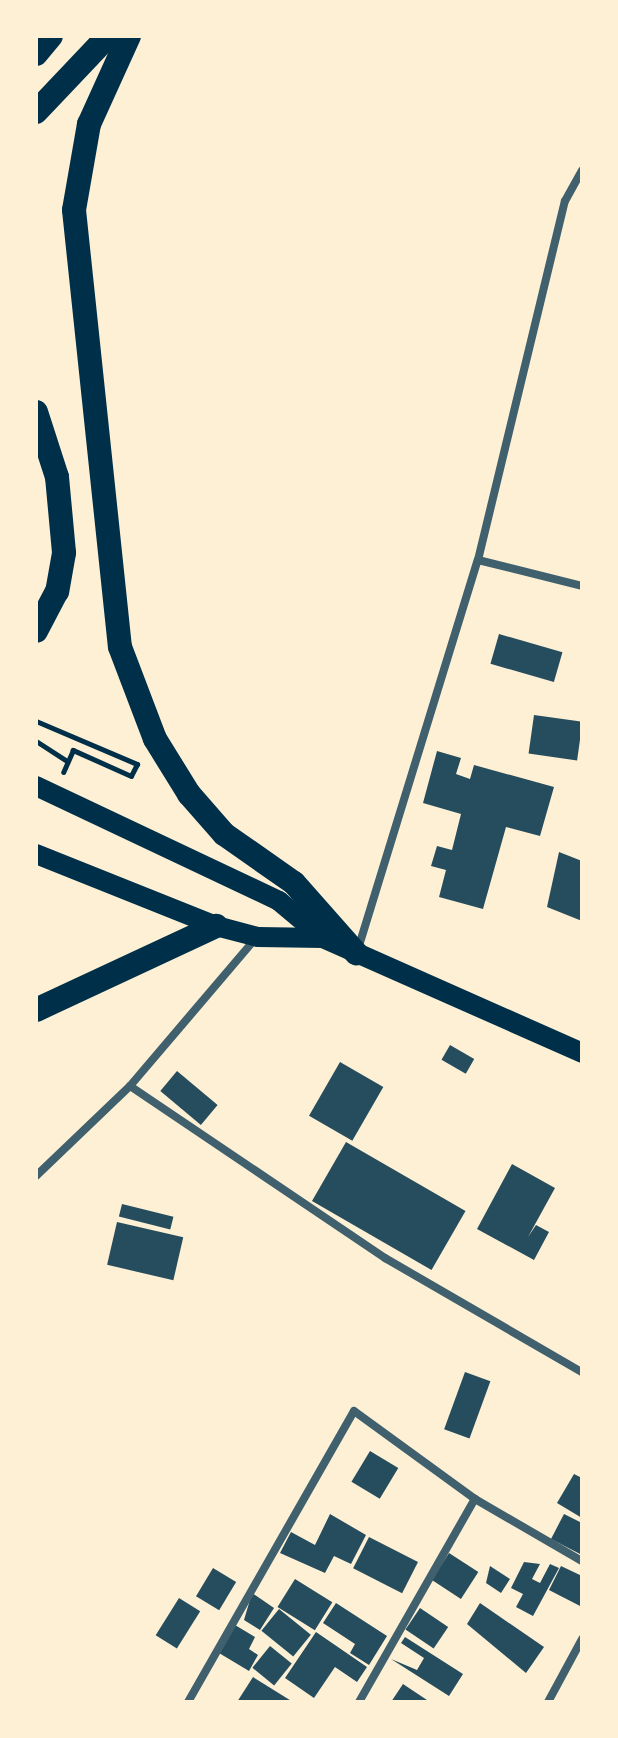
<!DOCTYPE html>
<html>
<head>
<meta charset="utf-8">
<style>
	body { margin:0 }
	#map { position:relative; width:618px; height:1738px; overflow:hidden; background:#fdf0d5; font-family:"Work Sans",sans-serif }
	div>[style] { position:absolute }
	.building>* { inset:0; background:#264d5e; transform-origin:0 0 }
	.path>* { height:5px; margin:-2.5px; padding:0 2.5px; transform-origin:2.5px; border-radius:2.5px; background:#003049 }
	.minor>* { height:8px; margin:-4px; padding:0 4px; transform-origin:4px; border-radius:4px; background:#3f606c }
	.primary>* { height:20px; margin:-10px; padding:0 10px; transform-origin:10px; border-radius:10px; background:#003049 }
	.motorway>* { height:24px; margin:-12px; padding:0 12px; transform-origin:12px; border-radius:12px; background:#003049 }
	span { translate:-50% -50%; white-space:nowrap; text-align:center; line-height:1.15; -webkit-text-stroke:6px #fdf0d5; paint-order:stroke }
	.frame { position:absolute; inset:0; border:38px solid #fdf0d5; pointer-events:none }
</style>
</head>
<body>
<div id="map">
	<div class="building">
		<div style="left:499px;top:634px;width:66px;height:31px;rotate:16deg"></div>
		<div style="left:534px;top:715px;width:49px;height:39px;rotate:8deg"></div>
		<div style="clip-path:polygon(437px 751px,461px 758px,456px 774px,470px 779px,474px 765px,554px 787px,540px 836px,506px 827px,483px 909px,439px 897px,446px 870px,431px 866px,437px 846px,452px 850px,461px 814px,423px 803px)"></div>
		<div style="clip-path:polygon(559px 852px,582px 861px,582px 921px,547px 907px)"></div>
		<div style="left:450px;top:1045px;width:28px;height:17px;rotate:30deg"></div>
		<div style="left:340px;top:1062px;width:50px;height:62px;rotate:30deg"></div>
		<div style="left:177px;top:1071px;width:53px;height:26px;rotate:40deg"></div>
		<div style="left:346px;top:1142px;width:138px;height:68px;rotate:30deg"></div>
		<div style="clip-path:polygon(512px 1164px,555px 1188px,528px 1237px,536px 1225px,549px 1232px,534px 1260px,477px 1229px)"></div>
		<div style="left:122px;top:1204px;width:53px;height:13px;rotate:14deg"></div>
		<div style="left:117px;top:1222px;width:68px;height:44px;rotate:13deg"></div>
		<div style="left:465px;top:1372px;width:27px;height:61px;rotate:20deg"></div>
		<div style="left:370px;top:1451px;width:33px;height:36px;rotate:31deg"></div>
		<div style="clip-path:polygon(574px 1474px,582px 1478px,582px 1518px,557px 1503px)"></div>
		<div style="clip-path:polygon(330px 1514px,366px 1535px,351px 1564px,334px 1556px,325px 1573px,280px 1553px,291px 1532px,315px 1545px)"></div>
		<div style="clip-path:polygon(564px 1514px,582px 1523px,582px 1555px,551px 1539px)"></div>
		<div style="left:369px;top:1537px;width:55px;height:35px;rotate:27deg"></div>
		<div style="left:449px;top:1553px;width:35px;height:32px;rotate:33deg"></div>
		<div style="clip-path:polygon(524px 1562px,540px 1564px,532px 1579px,540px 1583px,550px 1564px,559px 1568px,533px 1616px,516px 1607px,523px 1594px,511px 1588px)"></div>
		<div style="clip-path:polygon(490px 1566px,510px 1579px,501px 1593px,486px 1583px)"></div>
		<div style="clip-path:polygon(561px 1566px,582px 1576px,582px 1607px,549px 1590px)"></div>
		<div style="left:213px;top:1568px;width:27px;height:33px;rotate:31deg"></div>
		<div style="left:295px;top:1579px;width:44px;height:33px;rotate:32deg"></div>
		<div style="clip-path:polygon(252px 1593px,274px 1608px,260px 1630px,244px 1620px)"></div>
		<div style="left:179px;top:1598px;width:25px;height:44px;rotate:32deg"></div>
		<div style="clip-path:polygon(336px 1603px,387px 1636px,369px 1665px,350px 1653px,355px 1644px,323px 1623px)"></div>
		<div style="clip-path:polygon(480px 1603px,544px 1647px,526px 1673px,467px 1624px)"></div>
		<div style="left:420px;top:1608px;width:34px;height:26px;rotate:34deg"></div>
		<div style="left:279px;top:1609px;width:41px;height:28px;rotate:39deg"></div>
		<div style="clip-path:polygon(235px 1625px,255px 1637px,249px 1649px,258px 1655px,249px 1671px,219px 1653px)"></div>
		<div style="clip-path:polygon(316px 1632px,367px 1667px,357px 1682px,335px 1667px,314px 1698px,285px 1678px)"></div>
		<div style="clip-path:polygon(405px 1637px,463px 1674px,449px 1696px,391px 1659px,417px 1670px,424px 1658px,401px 1643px)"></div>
		<div style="left:270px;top:1646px;width:28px;height:28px;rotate:39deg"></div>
		<div style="clip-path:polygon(253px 1677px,293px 1702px,237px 1702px)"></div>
		<div style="clip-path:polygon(403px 1684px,430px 1702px,391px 1702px)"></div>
	</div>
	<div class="path">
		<div style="left:36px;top:721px;width:110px;rotate:23.1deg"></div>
		<div style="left:137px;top:764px;width:13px;rotate:117deg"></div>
		<div style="left:131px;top:776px;width:64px;rotate:-155.9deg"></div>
		<div style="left:73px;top:750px;width:24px;rotate:114deg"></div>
		<div style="left:36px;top:741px;width:37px;rotate:33deg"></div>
	</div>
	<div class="minor">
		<div style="left:478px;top:560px;width:107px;rotate:14deg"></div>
		<div style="left:358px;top:949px;width:407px;rotate:-72.9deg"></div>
		<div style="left:478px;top:560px;width:369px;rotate:-76.4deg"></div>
		<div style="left:565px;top:201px;width:35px;rotate:-61deg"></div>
		<div style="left:130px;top:1086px;width:308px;rotate:34deg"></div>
		<div style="left:385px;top:1258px;width:228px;rotate:30.1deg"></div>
		<div style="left:36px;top:1176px;width:130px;rotate:-43.8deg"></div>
		<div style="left:130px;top:1086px;width:196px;rotate:-49.6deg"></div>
		<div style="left:188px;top:1702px;width:335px;rotate:-60.3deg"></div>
		<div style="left:354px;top:1411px;width:150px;rotate:36deg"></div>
		<div style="left:475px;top:1499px;width:124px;rotate:30.1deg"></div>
		<div style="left:359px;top:1702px;width:234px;rotate:-60.3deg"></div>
		<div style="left:548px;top:1702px;width:72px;rotate:-61.6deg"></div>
	</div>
	<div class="primary">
		<div style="left:36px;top:786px;width:269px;rotate:25.3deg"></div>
		<div style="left:279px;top:901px;width:57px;rotate:40.1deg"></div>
		<div style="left:323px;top:938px;width:283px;rotate:23.9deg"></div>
		<div style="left:36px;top:854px;width:194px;rotate:21.8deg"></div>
		<div style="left:216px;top:926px;width:43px;rotate:14.7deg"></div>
		<div style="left:258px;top:937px;width:65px;rotate:0.9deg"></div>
	</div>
	<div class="motorway">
		<div style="left:129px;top:36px;width:97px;rotate:114.4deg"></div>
		<div style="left:89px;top:124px;width:87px;rotate:99.9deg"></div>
		<div style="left:74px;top:210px;width:439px;rotate:84deg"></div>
		<div style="left:120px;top:647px;width:98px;rotate:69.2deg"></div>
		<div style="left:155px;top:739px;width:65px;rotate:58.3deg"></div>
		<div style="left:189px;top:794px;width:53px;rotate:48.8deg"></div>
		<div style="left:224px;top:834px;width:85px;rotate:35deg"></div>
		<div style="left:294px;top:883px;width:94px;rotate:48.5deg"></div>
		<div style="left:36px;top:54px;width:23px;rotate:-50deg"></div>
		<div style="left:36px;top:112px;width:105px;rotate:-46.5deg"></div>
		<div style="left:36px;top:412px;width:68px;rotate:72.1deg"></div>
		<div style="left:57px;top:477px;width:76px;rotate:84.7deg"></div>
		<div style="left:64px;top:553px;width:39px;rotate:100deg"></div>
		<div style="left:57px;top:591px;width:45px;rotate:117.7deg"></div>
		<div style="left:36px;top:1010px;width:199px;rotate:-25deg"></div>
	</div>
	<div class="frame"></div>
</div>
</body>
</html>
